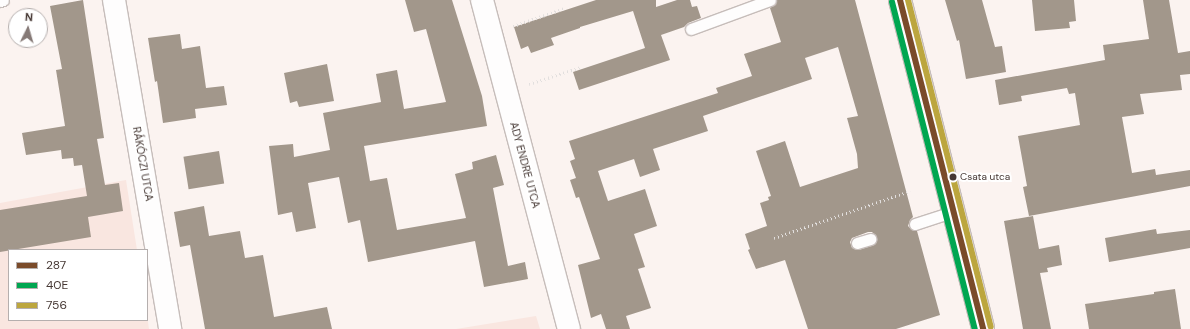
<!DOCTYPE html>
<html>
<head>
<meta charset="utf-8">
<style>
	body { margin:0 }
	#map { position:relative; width:1190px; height:329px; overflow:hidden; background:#fbf3f0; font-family:"DM Sans",sans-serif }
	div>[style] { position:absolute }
	.built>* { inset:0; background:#f9e6e0 }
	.building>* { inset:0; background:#a2978b; transform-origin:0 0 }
	.path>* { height:2.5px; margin-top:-1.25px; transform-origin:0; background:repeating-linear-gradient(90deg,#e2dfde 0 1px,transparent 0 4px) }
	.roads { filter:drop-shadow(1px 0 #c6bdba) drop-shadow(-1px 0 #c6bdba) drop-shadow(0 1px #c6bdba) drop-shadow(0 -1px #c6bdba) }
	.service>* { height:11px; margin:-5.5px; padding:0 5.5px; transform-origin:5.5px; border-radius:5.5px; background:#fefdfd }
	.minor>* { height:22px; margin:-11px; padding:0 11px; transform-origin:11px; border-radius:11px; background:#fefdfd }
	.tertiary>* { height:22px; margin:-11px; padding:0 11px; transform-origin:11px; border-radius:11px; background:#fefdfd }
	.bus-1>* { height:6px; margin:-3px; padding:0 3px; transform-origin:3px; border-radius:3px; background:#7a4b2a }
	.bus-2>* { height:6px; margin:-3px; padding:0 3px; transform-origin:3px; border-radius:3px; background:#00a651 }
	.bus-3>* { height:6px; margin:-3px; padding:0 3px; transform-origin:3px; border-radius:3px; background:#bca63e }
	.dots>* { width:11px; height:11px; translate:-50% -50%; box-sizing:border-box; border:2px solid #fff; border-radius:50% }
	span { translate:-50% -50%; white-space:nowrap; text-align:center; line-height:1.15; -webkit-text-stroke:4px #fff; paint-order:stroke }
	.bus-label { font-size:10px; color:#463834 }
	.left { translate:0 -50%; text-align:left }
	.street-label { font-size:11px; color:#463834 }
	.legend { position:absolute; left:8px; top:249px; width:140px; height:72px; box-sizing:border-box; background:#fff; border:1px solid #b5afae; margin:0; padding:5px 7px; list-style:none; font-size:12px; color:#463834 }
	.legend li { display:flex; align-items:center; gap:8px; height:20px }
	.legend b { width:20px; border:1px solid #b5afae }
	.north { position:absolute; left:8px; top:8px; width:40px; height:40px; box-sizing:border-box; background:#fff; border:1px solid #b5afae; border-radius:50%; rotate:5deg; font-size:11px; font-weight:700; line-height:16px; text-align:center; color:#463834 }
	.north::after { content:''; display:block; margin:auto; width:14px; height:18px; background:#857976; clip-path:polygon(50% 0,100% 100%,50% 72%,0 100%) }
</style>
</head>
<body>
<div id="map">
	<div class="built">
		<div style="clip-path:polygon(126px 180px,137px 250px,9px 250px,9px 320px,147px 320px,147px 315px,149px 329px,0 329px,0 203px)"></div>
		<div style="clip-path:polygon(536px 316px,540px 329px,456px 329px)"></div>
	</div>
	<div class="building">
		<div style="clip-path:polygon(83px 0,104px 138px,97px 139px,105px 185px,119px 183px,123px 211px,88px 217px,91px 237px,0 252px,0 210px,87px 196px,82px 165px,74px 166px,73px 158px,62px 159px,61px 150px,26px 155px,22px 133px,65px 126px,56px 70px,62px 69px,50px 6px)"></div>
		<div style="clip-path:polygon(405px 0,452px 0,482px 96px,487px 126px,364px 146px,370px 181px,387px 178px,397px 230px,466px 218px,455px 174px,473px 169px,472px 162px,496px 155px,504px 185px,493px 188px,508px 266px,525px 262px,528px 279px,484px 287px,475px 241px,368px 262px,360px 220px,348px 223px,339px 177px,308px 183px,316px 228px,296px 232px,292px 212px,278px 215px,269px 146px,293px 144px,294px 157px,330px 150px,323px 113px,381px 102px,376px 74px,397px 70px,404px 109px,446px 102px,426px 29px,414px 32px)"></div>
		<div style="clip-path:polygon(596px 0,656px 0,656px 7px,677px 0,690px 0,692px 7px,697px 6px,701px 18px,688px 23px,684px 27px,661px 35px,670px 60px,579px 90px,573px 72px,645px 48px,633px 11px,580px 27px,580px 28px,551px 38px,554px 45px,531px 53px,528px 46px,521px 49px,514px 27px)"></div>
		<div style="clip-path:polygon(evenodd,777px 0,855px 0,913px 217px,910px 220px,908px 226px,911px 229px,917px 231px,940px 315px,896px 329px,808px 329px,785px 260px,756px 269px,748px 250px,750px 249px,745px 234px,767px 226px,760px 203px,769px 200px,768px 197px,771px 196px,756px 151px,785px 141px,800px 187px,858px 168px,857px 154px,847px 118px,858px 116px,838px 47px,805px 58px,812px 79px,703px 116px,708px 131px,653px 149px,660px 170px,640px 177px,634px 159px,598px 171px,608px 201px,645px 189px,657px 226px,634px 234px,645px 267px,638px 269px,651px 308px,626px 316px,630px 329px,606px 329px,601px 314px,591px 318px,578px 265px,600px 259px,579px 197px,576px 198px,570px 180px,576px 178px,570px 161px,575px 159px,569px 141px,718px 93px,716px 88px,752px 76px,744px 54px,781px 42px,770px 8px,775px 5px,777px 0,868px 232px,872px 232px,877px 237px,875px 244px,859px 250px,852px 248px,850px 242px,852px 238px,868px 232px)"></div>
		<div style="clip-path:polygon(945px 0,982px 0,995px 47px,1002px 46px,1006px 72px,966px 79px,959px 40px,957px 41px)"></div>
		<div style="clip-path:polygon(1032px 0,1074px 0,1076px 21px,1069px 22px,1070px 28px,1035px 31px)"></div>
		<div style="clip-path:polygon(1143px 0,1169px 0,1178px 53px,1190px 51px,1190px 74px,1180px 75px,1182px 90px,1140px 94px,1144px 114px,1122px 117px,1132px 173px,1155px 169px,1156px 175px,1190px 170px,1190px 186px,1029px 216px,1023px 187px,1027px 186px,1018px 136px,1080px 125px,1075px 93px,1069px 94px,1067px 88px,1021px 96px,1022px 101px,999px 105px,995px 80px,1105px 60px,1103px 45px,1149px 39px)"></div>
		<div style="clip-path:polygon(180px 34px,182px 49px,200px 46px,206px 88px,224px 86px,227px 105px,195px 109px,196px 118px,163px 123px,157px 81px,155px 82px,148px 38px)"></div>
		<div style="clip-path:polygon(327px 64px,334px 101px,299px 107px,297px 101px,290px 103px,284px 73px)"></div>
		<div style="left:219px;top:151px;width:33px;height:36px;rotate:81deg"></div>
		<div style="clip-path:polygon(204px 206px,209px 236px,240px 231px,245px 258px,263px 255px,274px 317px,327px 307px,332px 329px,205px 329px,190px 245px,180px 247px,174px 212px)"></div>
		<div style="clip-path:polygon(1033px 216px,1039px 249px,1059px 245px,1062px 265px,1047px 268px,1048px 272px,1040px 273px,1051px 329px,1023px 329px,1004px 221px)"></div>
		<div style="clip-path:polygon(1156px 229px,1157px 234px,1190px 230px,1190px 248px,1109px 262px,1105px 238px)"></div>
		<div style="clip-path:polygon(1175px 289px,1181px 329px,1089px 329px,1085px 304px,1154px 294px,1154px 292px)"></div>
	</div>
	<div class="path">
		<div style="left:513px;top:26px;width:55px;rotate:-19.1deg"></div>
		<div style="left:529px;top:84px;width:55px;rotate:-18.1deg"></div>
		<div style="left:774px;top:238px;width:144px;rotate:-19.1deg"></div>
	</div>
	<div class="roads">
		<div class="service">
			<div style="left:0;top:1px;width:3px;rotate:-18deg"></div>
			<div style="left:691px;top:29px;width:84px;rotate:-20.2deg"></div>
			<div style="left:915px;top:224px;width:40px;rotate:-18deg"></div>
			<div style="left:857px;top:243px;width:14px;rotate:-17deg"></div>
		</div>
		<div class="minor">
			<div style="left:114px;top:0;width:334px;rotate:80.3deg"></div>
			<div style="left:482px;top:0;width:340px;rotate:75.2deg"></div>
		</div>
		<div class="tertiary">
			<div style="left:900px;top:0;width:339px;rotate:75.8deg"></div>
		</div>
	</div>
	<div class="bus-1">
		<div style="left:900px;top:0;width:339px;rotate:75.8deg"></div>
	</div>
	<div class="bus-2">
		<div style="left:892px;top:2px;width:337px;rotate:75.8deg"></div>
	</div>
	<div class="bus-3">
		<div style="left:908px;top:0;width:337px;rotate:75.8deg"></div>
	</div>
	<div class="dots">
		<div style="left:953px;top:177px;background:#463834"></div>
	</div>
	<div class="bus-label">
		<span class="left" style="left:960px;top:177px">Csata utca</span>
	</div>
	<div class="street-label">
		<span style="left:143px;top:164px;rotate:80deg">RÁKÓCZI UTCA</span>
		<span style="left:525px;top:165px;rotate:75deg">ADY ENDRE UTCA</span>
	</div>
	<ul class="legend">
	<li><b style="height:5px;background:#7a4b2a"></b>287</li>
	<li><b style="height:5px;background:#00a651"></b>40E</li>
	<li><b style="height:5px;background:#bca63e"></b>756</li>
	</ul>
	<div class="north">N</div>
</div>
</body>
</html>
